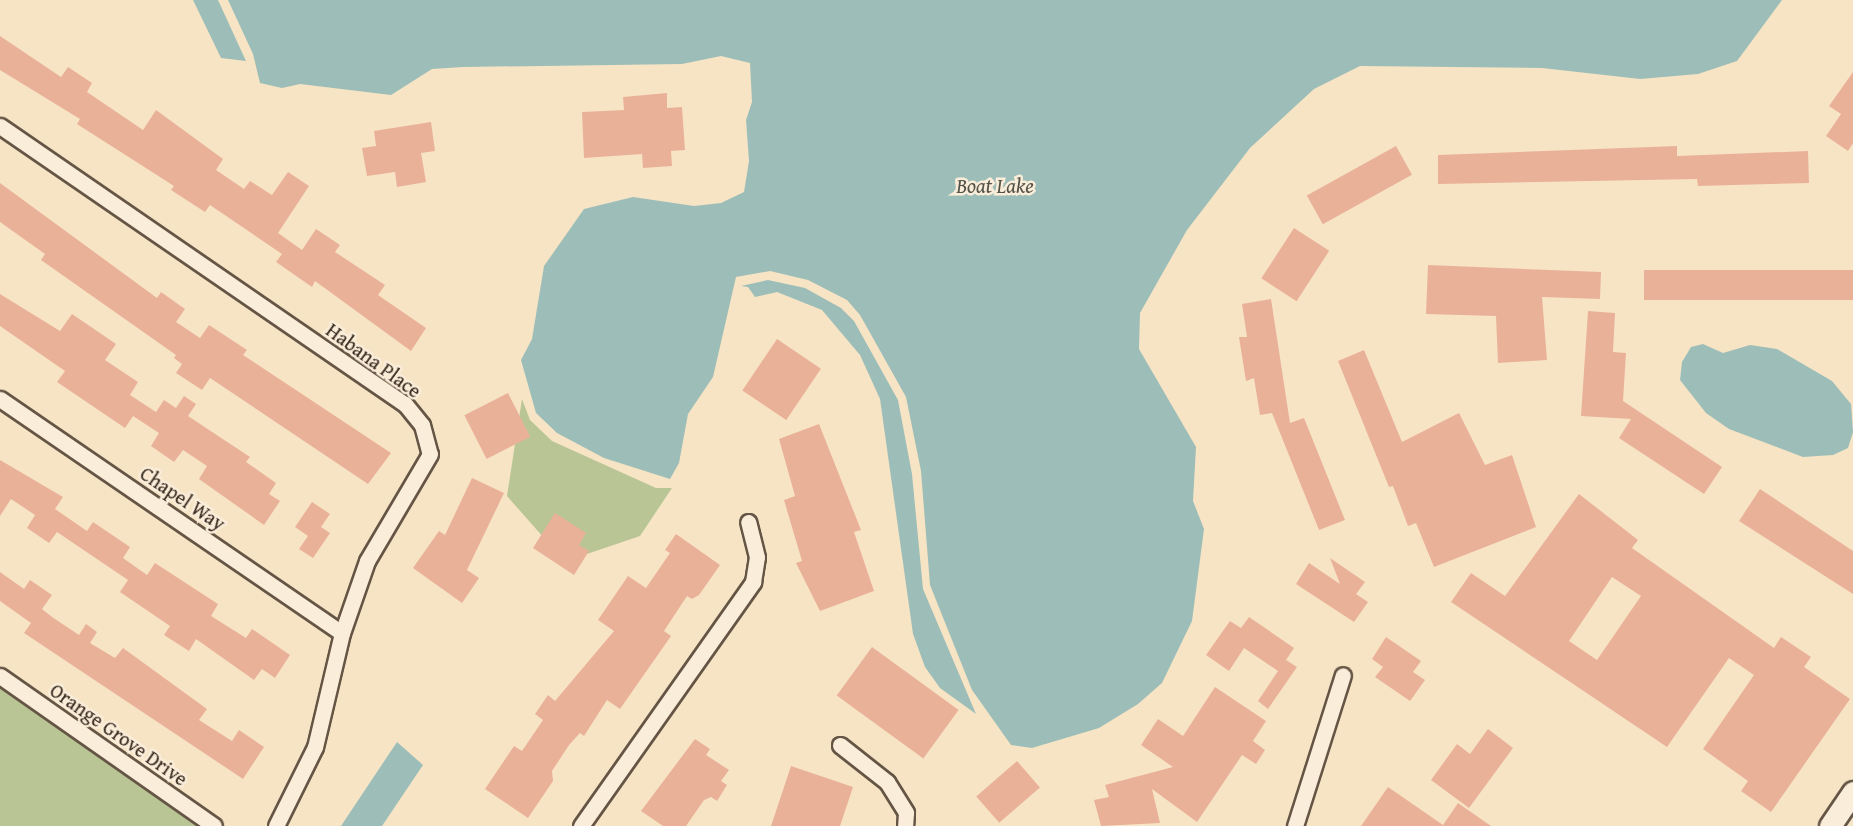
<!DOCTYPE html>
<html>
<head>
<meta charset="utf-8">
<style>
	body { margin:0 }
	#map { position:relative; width:1853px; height:826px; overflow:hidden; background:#f7e4c5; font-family:"Gentium Book Plus",serif }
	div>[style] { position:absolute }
	.green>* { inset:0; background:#bac596 }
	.water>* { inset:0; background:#9dbeb8 }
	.building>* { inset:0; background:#eab199; transform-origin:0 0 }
	.roads { filter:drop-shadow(2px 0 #655545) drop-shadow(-2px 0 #655545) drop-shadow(0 2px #655545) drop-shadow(0 -2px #655545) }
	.minor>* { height:15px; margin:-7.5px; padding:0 7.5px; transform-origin:7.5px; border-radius:7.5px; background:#faedd9 }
	.secondary>* { height:21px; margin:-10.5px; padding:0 10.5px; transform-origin:10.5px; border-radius:10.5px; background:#faedd9 }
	span { translate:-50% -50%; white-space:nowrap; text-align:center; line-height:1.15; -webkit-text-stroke:5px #faedd9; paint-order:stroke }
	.street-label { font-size:20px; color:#34251a }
	.water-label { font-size:21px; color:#545349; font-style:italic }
</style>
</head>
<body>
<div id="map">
	<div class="green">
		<div style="clip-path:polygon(522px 399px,530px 420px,552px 441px,656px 488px,672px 488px,640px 536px,587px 554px,544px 538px,507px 496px)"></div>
		<div style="clip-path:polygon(0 687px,200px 826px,0 826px)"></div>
	</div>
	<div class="water">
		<div style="clip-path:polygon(193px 0,218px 0,246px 61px,221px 58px)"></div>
		<div style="clip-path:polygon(228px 0,1782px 0,1737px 61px,1698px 74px,1640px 79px,1542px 68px,1360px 66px,1314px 89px,1250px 148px,1187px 230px,1140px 313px,1139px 349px,1196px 447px,1193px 501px,1204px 529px,1192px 621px,1162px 683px,1138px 704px,1099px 728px,1032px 748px,1011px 745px,972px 690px,930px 585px,921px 471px,906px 397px,860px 315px,847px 300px,808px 280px,770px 271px,736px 277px,713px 377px,688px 414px,679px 463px,670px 479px,604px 458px,557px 433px,536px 413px,521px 360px,532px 339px,544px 266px,584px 209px,633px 197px,694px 206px,721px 203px,744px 192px,749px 161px,746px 120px,752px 102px,750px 63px,721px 56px,682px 64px,463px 67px,432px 69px,391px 95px,300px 84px,282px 88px,260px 83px,253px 54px)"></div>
		<div style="clip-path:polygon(768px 280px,805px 288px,841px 308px,854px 321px,898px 400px,912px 474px,923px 589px,976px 714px,940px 688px,925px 667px,913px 634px,880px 399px,860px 355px,822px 310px,777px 292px,755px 297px,748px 287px,741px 286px)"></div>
		<div style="clip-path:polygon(1703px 344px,1723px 353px,1750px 345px,1777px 349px,1832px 381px,1851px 404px,1853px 432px,1848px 448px,1833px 455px,1803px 457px,1729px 429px,1706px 413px,1680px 380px,1682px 362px,1691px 347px)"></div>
		<div style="clip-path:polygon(397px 742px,423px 765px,382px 826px,341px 826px)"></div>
	</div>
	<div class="building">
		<div style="clip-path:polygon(0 36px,61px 77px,68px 67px,92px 83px,87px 92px,143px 130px,156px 110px,223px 159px,216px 170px,244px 189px,250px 181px,272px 195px,288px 172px,309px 186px,278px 233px,302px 250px,316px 229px,340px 245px,335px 252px,385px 285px,378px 295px,426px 328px,411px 351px,315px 281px,312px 287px,276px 262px,282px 254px,210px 205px,205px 212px,171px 190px,174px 186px,77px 124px,80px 119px,0 70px)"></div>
		<div style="clip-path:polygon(1853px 72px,1853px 143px,1848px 151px,1826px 136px,1841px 114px,1829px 106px)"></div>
		<div style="clip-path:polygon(667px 93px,667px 108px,682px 107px,685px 150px,671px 151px,672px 166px,643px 168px,642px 154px,584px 158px,582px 112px,624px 110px,623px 97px)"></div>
		<div style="clip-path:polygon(431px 122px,435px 151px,421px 153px,426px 182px,397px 187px,395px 172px,367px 176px,362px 148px,376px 146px,374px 131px)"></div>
		<div style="left:1396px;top:146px;width:33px;height:102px;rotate:61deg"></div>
		<div style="clip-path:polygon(1677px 146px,1677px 156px,1808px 151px,1809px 183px,1698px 186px,1697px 179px,1438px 184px,1438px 155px)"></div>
		<div style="clip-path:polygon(0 183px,157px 298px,161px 292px,185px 309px,176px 322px,200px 338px,209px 325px,247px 350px,243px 355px,391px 453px,368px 484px,210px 378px,202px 390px,176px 373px,182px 364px,174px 358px,176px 355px,41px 260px,45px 254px,0 222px)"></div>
		<div style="left:1294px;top:228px;width:42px;height:60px;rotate:33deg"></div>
		<div style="clip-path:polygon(1428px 265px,1601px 272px,1600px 299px,1542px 297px,1547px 360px,1498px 363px,1496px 316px,1426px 314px)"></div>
		<div style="left:1853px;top:270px;width:30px;height:209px;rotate:90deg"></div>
		<div style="clip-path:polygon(0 294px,60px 331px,72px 314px,116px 344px,105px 360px,138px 382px,130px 395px,156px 412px,164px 400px,176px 408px,184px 396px,196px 404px,188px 416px,250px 457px,246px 462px,276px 483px,269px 494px,280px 501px,264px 525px,199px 479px,207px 466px,183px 450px,174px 462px,151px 446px,159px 433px,133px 416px,125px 428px,57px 382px,65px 371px,0 326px)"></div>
		<div style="clip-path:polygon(1271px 299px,1290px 423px,1304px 418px,1345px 520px,1319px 530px,1272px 413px,1260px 415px,1254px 378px,1246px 381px,1239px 337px,1247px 337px,1242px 304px)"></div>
		<div style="clip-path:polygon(1588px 311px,1615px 313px,1613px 352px,1626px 353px,1623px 401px,1722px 467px,1704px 494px,1619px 438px,1631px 419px,1581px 416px)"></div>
		<div style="left:777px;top:339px;width:53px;height:62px;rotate:34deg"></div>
		<div style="clip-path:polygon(1364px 350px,1402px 442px,1459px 413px,1485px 465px,1512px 455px,1536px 527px,1434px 567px,1416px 523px,1408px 526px,1393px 486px,1389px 487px,1338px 361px)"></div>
		<div style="left:508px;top:393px;width:49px;height:49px;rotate:63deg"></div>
		<div style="clip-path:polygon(819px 424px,861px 530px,854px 532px,874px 591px,820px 611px,796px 563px,802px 561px,784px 500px,795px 496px,779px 439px)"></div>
		<div style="clip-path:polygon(0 460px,63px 497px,55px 509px,87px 531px,93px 522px,130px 547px,123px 558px,147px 575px,155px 563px,218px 604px,211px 616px,246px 638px,252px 629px,290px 655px,275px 678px,262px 669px,254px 680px,196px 639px,189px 651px,164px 635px,170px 626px,120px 592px,128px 580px,57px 532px,49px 543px,27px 528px,35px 515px,11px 499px,0 516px)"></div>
		<div style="clip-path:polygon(472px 478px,504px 493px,467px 570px,479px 578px,462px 603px,413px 568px,439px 531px,445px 535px)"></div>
		<div style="clip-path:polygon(1760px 489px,1853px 551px,1853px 594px,1739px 521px)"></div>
		<div style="clip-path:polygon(evenodd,1579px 494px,1638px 540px,1632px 548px,1774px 648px,1781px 637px,1811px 657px,1804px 667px,1850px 699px,1771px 812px,1741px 791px,1748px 781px,1703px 749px,1754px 675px,1729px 658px,1667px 747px,1451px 602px,1471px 573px,1505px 596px,1579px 494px,1612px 577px,1641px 596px,1597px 660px,1569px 641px,1612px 577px)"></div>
		<div style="clip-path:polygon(312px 502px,330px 514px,321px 527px,330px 533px,313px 558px,299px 549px,308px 536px,295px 527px)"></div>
		<div style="clip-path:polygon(555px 513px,586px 533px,579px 545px,589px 551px,574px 575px,533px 548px)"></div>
		<div style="clip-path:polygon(676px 534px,720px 565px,699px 595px,692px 599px,687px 596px,664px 631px,671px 636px,620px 709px,607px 700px,584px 736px,580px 733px,569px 745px,552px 771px,553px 781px,528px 818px,485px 789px,514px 746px,522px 751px,543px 720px,535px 714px,548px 695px,555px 701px,614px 631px,598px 620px,628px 576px,646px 588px,670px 553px,665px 550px)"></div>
		<div style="clip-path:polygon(1330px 558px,1365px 582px,1356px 594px,1368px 602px,1354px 622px,1296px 584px,1309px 563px,1340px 584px)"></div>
		<div style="clip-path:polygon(0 572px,24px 589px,30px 580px,52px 595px,42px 609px,52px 617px,79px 635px,86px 624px,97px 632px,90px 643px,115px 658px,123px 648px,207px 709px,199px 720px,232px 741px,239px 730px,264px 747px,243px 779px,24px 633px,31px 623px,0 601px)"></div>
		<div style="clip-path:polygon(1249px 617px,1294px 648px,1286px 660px,1297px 667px,1268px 709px,1258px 701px,1278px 671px,1244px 648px,1229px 671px,1206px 655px,1230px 621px,1241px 628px)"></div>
		<div style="clip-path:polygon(1386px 637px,1421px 661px,1413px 672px,1425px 680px,1410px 701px,1375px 677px,1383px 667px,1372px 659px)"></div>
		<div style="left:872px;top:647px;width:107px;height:60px;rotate:36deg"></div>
		<div style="clip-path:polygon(1215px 687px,1266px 721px,1253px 741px,1265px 750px,1256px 764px,1242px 755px,1197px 822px,1152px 789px,1160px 823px,1101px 826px,1094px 800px,1109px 797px,1105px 785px,1173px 767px,1141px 745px,1158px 719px,1183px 736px)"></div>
		<div style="clip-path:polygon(1488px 729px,1513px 748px,1469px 808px,1431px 780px,1457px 744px,1470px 754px)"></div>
		<div style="clip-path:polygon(695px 739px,710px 749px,706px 755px,729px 770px,721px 781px,727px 785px,717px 801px,711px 797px,704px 800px,686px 826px,663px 826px,641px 811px)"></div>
		<div style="left:1017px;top:761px;width:35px;height:54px;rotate:49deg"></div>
		<div style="clip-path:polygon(791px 766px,853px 787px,840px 826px,771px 826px)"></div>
		<div style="clip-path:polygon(1388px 787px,1443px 825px,1458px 803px,1491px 826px,1361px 826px)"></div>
	</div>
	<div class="roads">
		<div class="minor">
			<div style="left:0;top:126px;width:491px;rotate:34.5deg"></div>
			<div style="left:405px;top:404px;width:27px;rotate:51deg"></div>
			<div style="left:422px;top:425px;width:30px;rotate:75deg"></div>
			<div style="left:430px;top:454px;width:124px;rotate:120.5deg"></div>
			<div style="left:367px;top:561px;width:76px;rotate:109.1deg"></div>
			<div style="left:342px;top:633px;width:117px;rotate:103.3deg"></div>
			<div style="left:315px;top:747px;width:88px;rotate:116.3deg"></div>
			<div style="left:0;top:399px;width:414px;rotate:34.4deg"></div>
			<div style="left:0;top:676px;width:261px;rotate:35deg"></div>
			<div style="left:840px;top:745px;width:60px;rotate:38.2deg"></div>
			<div style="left:887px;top:782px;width:36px;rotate:58deg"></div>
			<div style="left:906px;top:813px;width:13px;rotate:94deg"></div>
			<div style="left:581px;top:826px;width:299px;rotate:-54.8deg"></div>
			<div style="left:753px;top:582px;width:25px;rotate:-81deg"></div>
			<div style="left:757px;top:557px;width:36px;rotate:-104deg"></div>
			<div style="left:1295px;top:826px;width:158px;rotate:-72.4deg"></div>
		</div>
		<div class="secondary">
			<div style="left:1830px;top:826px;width:41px;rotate:-55.9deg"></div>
		</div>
	</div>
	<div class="street-label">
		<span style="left:374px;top:360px;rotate:36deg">Habana Place</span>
		<span style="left:183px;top:498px;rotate:34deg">Chapel Way</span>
		<span style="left:119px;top:734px;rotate:35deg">Orange Grove Drive</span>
	</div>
	<div class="water-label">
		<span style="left:995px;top:186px">Boat Lake</span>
	</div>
</div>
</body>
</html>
